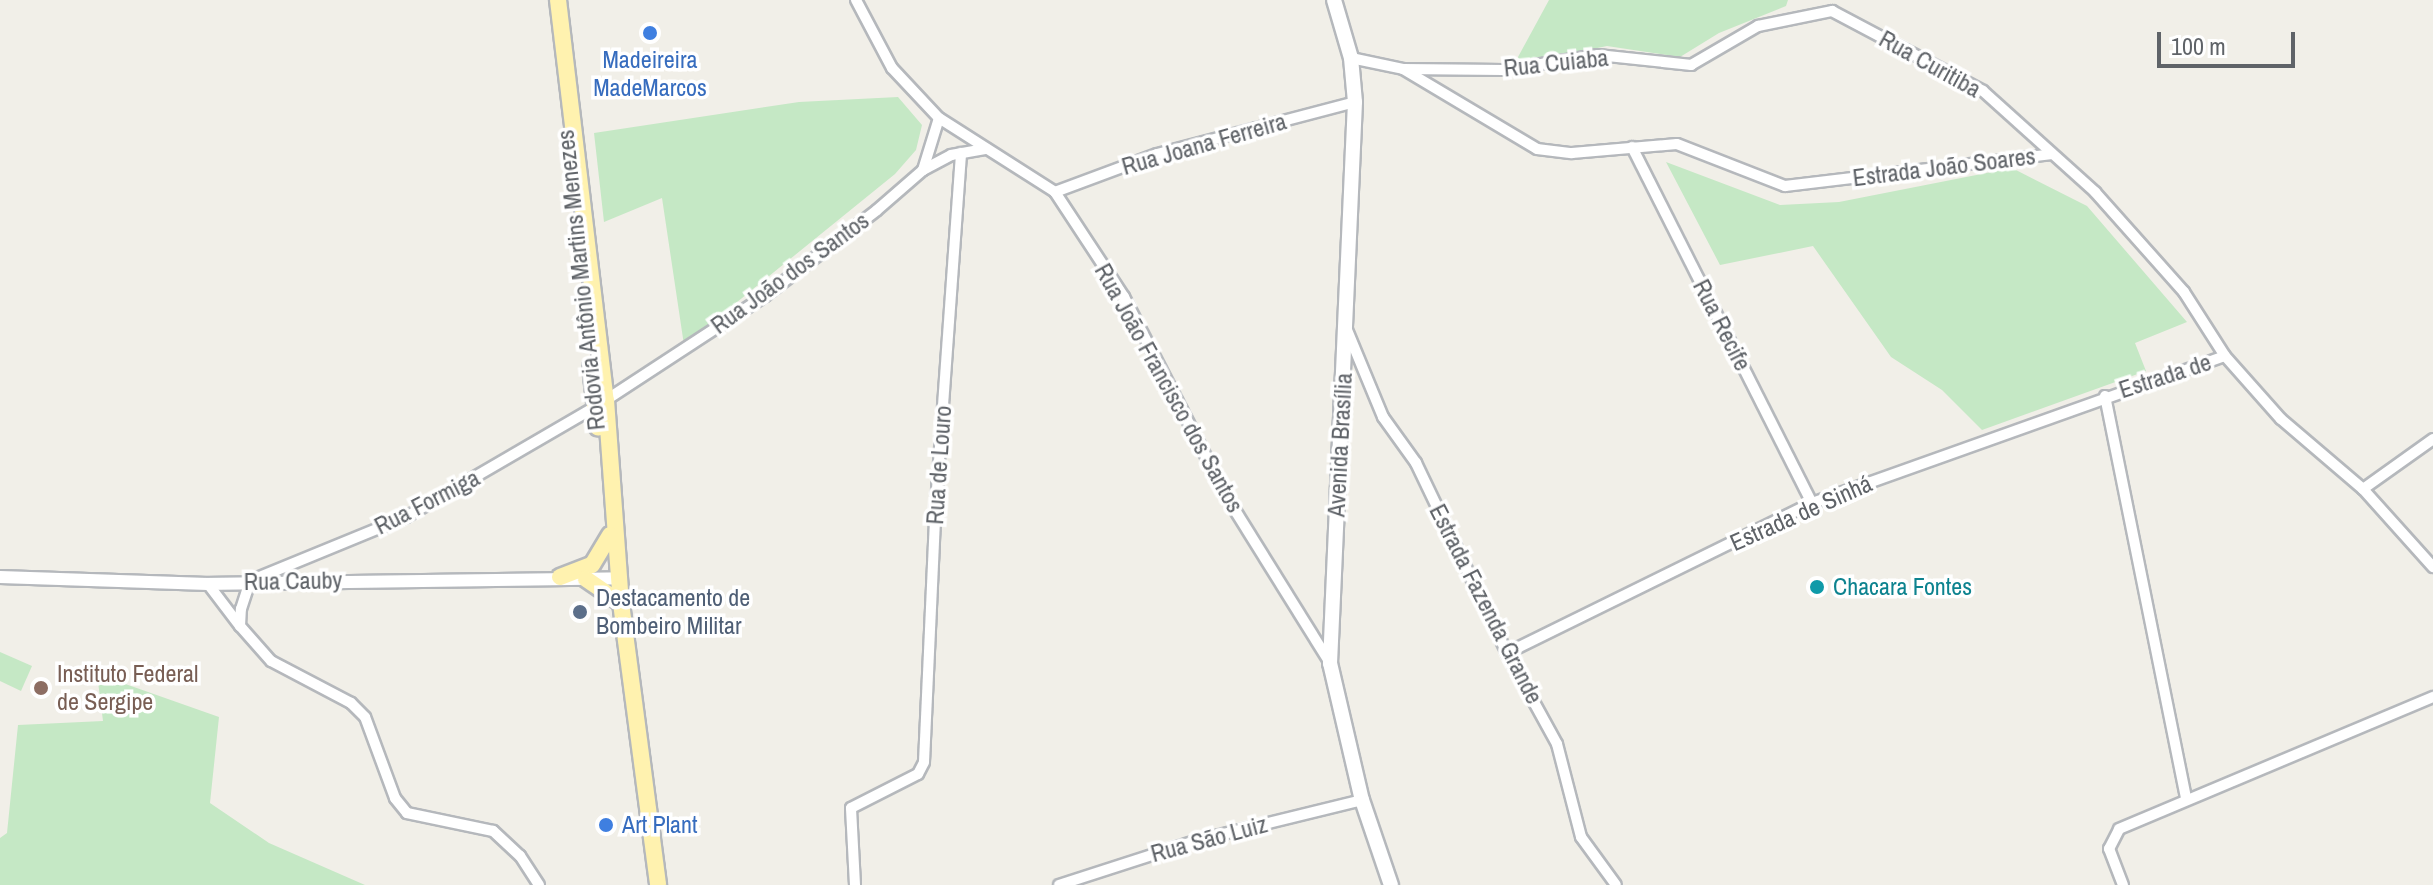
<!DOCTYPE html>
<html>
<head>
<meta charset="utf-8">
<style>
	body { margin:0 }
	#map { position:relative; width:2433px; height:885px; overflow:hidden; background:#f1efe8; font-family:"Archivo Narrow",sans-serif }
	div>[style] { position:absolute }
	.green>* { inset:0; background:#c5e8c5 }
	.roads { filter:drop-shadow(2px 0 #b5b8bc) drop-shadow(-2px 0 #b5b8bc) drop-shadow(0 2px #b5b8bc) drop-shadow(0 -2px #b5b8bc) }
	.minor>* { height:10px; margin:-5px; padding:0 5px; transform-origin:5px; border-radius:5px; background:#fff }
	.tertiary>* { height:12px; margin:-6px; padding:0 6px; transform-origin:6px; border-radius:6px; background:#fff }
	.secondary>* { height:14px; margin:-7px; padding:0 7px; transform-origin:7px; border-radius:7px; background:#fff }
	.primary>* { height:16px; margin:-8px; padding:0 8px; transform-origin:8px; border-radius:8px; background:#fff2af }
	.dots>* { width:22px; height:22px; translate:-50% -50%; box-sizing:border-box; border:4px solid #fff; border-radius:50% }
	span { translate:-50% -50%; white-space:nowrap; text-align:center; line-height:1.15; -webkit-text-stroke:7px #fff; paint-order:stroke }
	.shop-label { font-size:24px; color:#366cbe }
	.left { translate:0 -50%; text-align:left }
	.street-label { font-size:24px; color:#5f6368 }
	.culture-label { font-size:24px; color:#0d838f }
	.service-label { font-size:24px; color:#4e5e75 }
	.education-label { font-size:24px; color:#785e54 }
	.scale { position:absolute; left:2157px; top:32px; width:138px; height:36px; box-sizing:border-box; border:4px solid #5f6368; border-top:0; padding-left:10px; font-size:24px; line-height:28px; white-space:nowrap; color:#5f6368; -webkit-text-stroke:6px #fff; paint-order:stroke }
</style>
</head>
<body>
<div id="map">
	<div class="green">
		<div style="clip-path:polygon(1549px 0,1788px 0,1786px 6px,1719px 33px,1680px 57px,1607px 46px,1521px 64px,1518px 57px)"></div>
		<div style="clip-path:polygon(898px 97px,922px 125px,916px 150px,895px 174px,684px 345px,662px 198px,604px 222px,594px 133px,799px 102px)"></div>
		<div style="clip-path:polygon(1666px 162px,1780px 205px,1839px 202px,2012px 168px,2087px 206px,2187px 322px,2135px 343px,2146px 371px,1982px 430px,1942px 390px,1891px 357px,1813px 246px,1720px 265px)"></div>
		<div style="clip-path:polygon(0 652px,32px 666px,21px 691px,0 681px)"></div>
		<div style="clip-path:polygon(97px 674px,219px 717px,210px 803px,269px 843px,365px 885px,0 885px,0 838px,7px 833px,18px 725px,103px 721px)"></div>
	</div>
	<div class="roads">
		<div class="minor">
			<div style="left:856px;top:0;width:77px;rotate:62.1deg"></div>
			<div style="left:892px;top:68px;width:69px;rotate:46.8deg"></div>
			<div style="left:939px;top:118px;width:138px;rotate:32.5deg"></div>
			<div style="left:1055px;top:192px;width:126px;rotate:56.7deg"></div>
			<div style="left:1124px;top:297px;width:227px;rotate:62.8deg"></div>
			<div style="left:1228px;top:499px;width:193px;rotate:58.1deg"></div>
			<div style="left:1351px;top:58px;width:53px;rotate:11.9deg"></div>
			<div style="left:1403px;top:69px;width:156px;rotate:30.8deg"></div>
			<div style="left:1537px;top:149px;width:35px;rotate:7deg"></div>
			<div style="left:1572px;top:153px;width:105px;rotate:-4.9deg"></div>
			<div style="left:1677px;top:144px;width:116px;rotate:21.3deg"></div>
			<div style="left:1785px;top:186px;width:269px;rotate:-6.8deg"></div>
			<div style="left:1403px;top:69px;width:100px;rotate:0.6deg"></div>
			<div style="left:1503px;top:70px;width:96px;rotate:-9deg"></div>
			<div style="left:1598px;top:55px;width:94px;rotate:6.1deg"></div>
			<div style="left:1691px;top:65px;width:78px;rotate:-30.2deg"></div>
			<div style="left:1758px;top:26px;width:76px;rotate:-11.5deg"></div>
			<div style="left:1832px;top:11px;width:171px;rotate:27.9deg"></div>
			<div style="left:1983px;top:91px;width:151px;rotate:42deg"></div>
			<div style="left:2095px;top:192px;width:134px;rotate:48.3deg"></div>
			<div style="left:2184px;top:292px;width:76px;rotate:57.4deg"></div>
			<div style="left:2225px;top:356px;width:84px;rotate:48.4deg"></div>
			<div style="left:2281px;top:419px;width:108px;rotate:40.5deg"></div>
			<div style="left:2363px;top:489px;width:105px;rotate:48.1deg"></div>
			<div style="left:1632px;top:147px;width:399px;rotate:63.2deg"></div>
			<div style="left:923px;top:170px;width:32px;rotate:-28deg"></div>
			<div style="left:951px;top:155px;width:36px;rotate:-10deg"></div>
			<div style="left:1055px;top:192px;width:109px;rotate:-20.4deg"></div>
			<div style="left:1157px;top:154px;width:205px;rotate:-14.7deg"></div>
			<div style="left:1347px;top:330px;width:94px;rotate:67.5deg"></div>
			<div style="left:1383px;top:417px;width:57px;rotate:54.3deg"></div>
			<div style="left:1416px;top:463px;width:211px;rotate:64.4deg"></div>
			<div style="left:1507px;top:653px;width:104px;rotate:61.2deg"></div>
			<div style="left:1557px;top:744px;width:96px;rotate:75.5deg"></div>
			<div style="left:1581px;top:837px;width:59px;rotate:53.9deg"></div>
			<div style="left:2105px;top:396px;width:409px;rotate:78.6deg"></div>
			<div style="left:606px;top:400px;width:190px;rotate:-33.2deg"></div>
			<div style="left:765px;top:296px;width:141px;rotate:-37.5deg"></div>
			<div style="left:877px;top:210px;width:61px;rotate:-41deg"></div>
			<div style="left:923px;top:170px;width:54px;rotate:-72.9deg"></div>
			<div style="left:2363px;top:489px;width:86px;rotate:-35.5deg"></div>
			<div style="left:208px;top:584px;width:53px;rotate:52.7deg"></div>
			<div style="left:1507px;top:653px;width:340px;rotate:-26.2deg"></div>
			<div style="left:1812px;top:503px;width:438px;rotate:-19.6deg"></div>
			<div style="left:539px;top:885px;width:35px;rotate:-123deg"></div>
			<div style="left:520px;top:856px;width:37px;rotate:-137deg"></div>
			<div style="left:493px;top:831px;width:88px;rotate:-168.2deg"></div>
			<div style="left:407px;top:813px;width:19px;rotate:-129deg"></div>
			<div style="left:395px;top:798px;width:86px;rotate:-110.3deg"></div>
			<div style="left:365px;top:717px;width:20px;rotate:-135deg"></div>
			<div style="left:351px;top:703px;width:90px;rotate:-152.3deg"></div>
			<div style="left:271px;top:661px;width:47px;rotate:-131.5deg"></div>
			<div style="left:240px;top:626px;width:17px;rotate:-87deg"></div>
			<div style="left:241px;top:609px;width:29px;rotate:-72deg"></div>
			<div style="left:250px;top:581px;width:169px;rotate:-22.3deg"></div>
			<div style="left:406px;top:517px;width:219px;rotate:-30.2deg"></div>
			<div style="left:855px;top:885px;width:77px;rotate:-93deg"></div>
			<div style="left:851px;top:808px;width:75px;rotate:-26.9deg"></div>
			<div style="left:918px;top:774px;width:13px;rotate:-63deg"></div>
			<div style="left:924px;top:762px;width:245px;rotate:-87.4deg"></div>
			<div style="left:935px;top:517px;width:365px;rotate:-85.9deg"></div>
			<div style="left:1059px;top:885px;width:143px;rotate:-17.9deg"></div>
			<div style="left:1195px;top:841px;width:172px;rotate:-13.8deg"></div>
			<div style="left:2123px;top:885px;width:39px;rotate:-111deg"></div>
			<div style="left:2109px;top:849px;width:22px;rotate:-63deg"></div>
			<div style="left:2119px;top:829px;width:341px;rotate:-22.8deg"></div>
		</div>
		<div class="tertiary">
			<div style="left:0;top:577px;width:208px;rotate:1.9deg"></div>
			<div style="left:208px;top:584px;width:411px;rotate:-0.8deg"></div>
		</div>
		<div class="secondary">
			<div style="left:1334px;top:0;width:60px;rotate:73.7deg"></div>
			<div style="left:1351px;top:58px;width:44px;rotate:84.8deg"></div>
			<div style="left:1355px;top:102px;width:562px;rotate:92.55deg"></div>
			<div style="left:1330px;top:663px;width:141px;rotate:76.9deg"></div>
			<div style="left:1362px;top:800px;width:90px;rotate:71.2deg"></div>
		</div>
		<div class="primary">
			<div style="left:558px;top:0;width:403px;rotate:83.2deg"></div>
			<div style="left:606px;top:400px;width:204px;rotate:85.8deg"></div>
			<div style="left:621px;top:603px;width:284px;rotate:82.5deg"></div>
			<div style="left:591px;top:367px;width:61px;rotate:83.5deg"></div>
			<div style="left:560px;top:577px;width:34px;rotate:-21deg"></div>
			<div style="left:592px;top:565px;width:35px;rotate:-59deg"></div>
			<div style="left:586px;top:579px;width:42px;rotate:34.4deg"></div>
		</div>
	</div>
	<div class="dots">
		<div style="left:650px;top:33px;background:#3f7fe0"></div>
		<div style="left:1817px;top:587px;background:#0f9aa8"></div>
		<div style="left:580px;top:612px;background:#5c6f8a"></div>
		<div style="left:41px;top:688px;background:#8d6e63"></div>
		<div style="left:606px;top:825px;background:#3f7fe0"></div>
	</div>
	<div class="shop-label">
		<span style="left:650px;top:74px">Madeireira<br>MadeMarcos</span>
		<span class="left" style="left:622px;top:825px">Art Plant</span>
	</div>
	<div class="street-label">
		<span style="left:1556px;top:63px;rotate:-6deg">Rua Cuiaba</span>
		<span style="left:1930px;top:64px;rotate:29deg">Rua Curitiba</span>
		<span style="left:1204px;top:144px;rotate:-16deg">Rua Joana Ferreira</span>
		<span style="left:1944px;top:167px;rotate:-7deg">Estrada João Soares</span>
		<span style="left:790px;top:273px;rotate:-36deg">Rua João dos Santos</span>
		<span style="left:581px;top:280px;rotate:-96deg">Rodovia Antônio Martins Menezes</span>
		<span style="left:1722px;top:325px;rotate:63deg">Rua Recife</span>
		<span style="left:2165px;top:376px;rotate:-18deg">Estrada de</span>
		<span style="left:1169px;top:388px;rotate:61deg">Rua João Francisco dos Santos</span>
		<span style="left:1340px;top:445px;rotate:-87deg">Avenida Brasília</span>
		<span style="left:939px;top:465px;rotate:-86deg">Rua de Louro</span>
		<span style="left:427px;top:502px;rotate:-27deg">Rua Formiga</span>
		<span style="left:1801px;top:513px;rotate:-24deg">Estrada de Sinhá</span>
		<span style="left:293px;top:581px;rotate:-1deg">Rua Cauby</span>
		<span style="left:1486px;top:604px;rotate:63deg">Estrada Fazenda Grande</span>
		<span style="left:1209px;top:839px;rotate:-15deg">Rua São Luiz</span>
	</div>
	<div class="culture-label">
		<span class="left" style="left:1833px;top:587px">Chacara Fontes</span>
	</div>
	<div class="service-label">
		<span class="left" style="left:596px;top:612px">Destacamento de<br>Bombeiro Militar</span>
	</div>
	<div class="education-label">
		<span class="left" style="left:57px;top:688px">Instituto Federal<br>de Sergipe</span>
	</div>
	<div class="scale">100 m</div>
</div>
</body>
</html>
